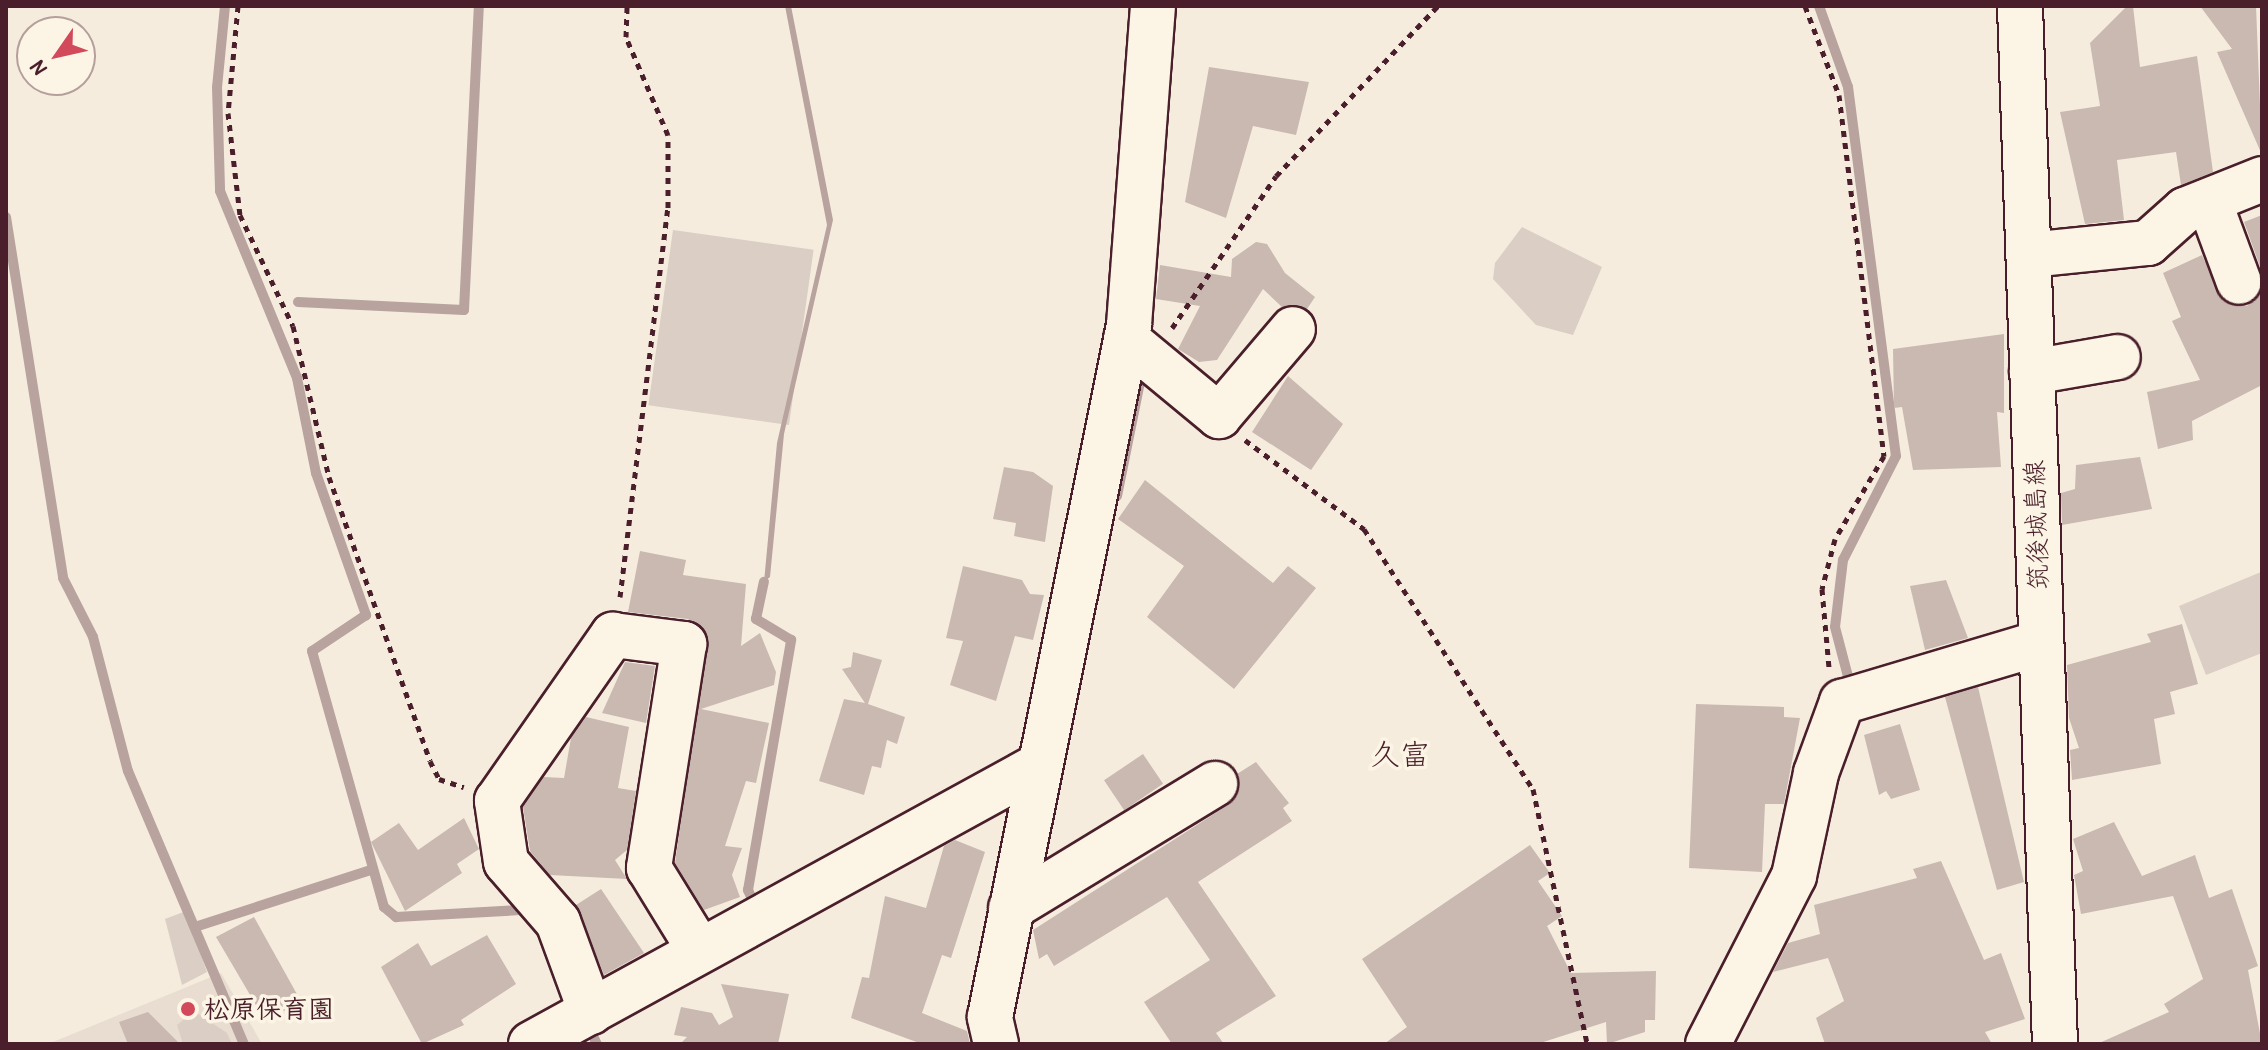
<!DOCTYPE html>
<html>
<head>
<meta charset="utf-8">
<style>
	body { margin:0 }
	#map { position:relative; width:2268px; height:1050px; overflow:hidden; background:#f5ecde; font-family:"Patrick Hand","Klee One",sans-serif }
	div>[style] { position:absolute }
	.built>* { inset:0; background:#e8ddd0 }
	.green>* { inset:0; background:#dbcec4; transform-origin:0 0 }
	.water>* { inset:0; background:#b8a39e }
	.stream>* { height:10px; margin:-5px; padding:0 5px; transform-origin:5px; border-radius:5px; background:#b8a39e }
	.building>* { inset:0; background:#cab9b1; transform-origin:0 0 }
	.path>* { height:5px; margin-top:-2.5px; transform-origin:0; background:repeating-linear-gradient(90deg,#4a1f2b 0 6px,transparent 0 12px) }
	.roads { filter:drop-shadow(2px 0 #4a1f2b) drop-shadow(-2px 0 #4a1f2b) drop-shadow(0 2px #4a1f2b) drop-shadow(0 -2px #4a1f2b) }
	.minor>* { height:44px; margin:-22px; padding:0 22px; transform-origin:22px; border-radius:22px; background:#fcf5e5 }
	.dots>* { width:22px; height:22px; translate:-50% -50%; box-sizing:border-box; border:4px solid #fcf5e5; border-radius:50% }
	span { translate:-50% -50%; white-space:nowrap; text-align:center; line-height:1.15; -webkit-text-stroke:7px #fcf5e5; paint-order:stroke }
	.street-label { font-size:26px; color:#4a1f2b }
	.poi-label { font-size:26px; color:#4a1f2b; font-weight:700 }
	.left { translate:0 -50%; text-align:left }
	.quarter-label { font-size:30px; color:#4a1f2b }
	.frame { position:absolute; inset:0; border:8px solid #4a1f2b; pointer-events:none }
	.north { position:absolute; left:16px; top:16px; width:80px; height:80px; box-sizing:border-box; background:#fcf5e5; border:2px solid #b59f9b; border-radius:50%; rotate:236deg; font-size:22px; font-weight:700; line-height:32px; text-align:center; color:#4a1f2b }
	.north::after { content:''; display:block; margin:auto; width:28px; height:36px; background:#d1495b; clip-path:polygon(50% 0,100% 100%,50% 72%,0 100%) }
</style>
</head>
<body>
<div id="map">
	<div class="built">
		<div style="clip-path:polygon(221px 973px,262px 1044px,48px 1044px)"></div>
	</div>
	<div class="green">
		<div style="clip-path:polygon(1522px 227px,1602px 267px,1573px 335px,1536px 325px,1493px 279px,1495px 263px)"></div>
		<div style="left:673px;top:230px;width:142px;height:177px;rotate:8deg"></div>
		<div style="clip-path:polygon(2261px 572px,2262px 653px,2206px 675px,2179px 606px)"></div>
		<div style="clip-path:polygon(186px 911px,207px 972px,182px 985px,165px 919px)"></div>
		<div style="clip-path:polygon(194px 1011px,227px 1033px,232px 1044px,183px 1044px,177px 1025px)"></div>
	</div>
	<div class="water">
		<div style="clip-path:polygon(785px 6px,791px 6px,833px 220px,784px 434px,770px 577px,764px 582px,777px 443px,827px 225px)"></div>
	</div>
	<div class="stream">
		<div style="left:225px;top:6px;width:81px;rotate:95.6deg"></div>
		<div style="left:217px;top:87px;width:104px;rotate:88.3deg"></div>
		<div style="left:220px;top:191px;width:202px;rotate:67.6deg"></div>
		<div style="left:297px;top:378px;width:97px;rotate:78.7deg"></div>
		<div style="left:316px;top:473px;width:151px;rotate:70.6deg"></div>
		<div style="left:366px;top:615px;width:65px;rotate:146.3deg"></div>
		<div style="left:312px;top:651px;width:266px;rotate:74.3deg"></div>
		<div style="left:384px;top:907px;width:16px;rotate:40deg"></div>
		<div style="left:396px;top:917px;width:124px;rotate:-3.2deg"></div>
		<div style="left:520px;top:910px;width:12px;rotate:31deg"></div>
		<div style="left:1819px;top:6px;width:86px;rotate:70.3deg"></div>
		<div style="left:1848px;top:87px;width:372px;rotate:82.6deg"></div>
		<div style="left:1896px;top:456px;width:117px;rotate:117deg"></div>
		<div style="left:1843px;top:560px;width:67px;rotate:96.8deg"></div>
		<div style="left:1835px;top:627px;width:63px;rotate:75.3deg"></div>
		<div style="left:6px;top:217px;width:365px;rotate:81deg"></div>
		<div style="left:63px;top:578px;width:66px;rotate:63deg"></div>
		<div style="left:93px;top:637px;width:138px;rotate:75.4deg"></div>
		<div style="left:128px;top:771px;width:297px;rotate:67deg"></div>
		<div style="left:298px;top:302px;width:166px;rotate:2.8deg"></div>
		<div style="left:464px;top:310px;width:304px;rotate:-87.2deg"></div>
		<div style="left:1117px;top:496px;width:132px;rotate:-78.6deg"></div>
		<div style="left:752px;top:899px;width:10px;rotate:-114deg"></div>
		<div style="left:748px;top:890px;width:254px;rotate:-80.2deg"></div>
		<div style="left:791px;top:640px;width:41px;rotate:-149deg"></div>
		<div style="left:756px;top:619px;width:38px;rotate:-78deg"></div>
		<div style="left:198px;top:926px;width:184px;rotate:-18deg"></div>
		<div style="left:587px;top:1023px;width:23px;rotate:65deg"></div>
	</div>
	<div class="building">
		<div style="clip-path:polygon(2127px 6px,2133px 6px,2140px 67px,2197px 56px,2213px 172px,2181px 185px,2176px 152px,2117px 160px,2124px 220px,2085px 224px,2060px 112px,2100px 106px,2090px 43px)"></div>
		<div style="clip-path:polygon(2200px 6px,2256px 6px,2262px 155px,2217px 52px,2232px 49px)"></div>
		<div style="clip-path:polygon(1209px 67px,1309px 82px,1296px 135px,1253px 126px,1226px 218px,1185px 202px)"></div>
		<div style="clip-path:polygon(2262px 215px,2262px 272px,2244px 222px)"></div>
		<div style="clip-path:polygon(1256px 242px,1267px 244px,1285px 273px,1315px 297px,1307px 309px,1282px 307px,1263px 289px,1217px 360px,1199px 362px,1178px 349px,1200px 306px,1156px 299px,1160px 265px,1231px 277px,1232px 259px)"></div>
		<div style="clip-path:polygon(2202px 255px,2224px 302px,2247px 306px,2262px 290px,2262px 385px,2192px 421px,2193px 440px,2158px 449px,2147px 392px,2200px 380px,2172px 321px,2181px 317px,2163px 273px)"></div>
		<div style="clip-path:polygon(2004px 334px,2004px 413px,1997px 412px,2001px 467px,1913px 470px,1902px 407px,1894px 408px,1893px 349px)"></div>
		<div style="clip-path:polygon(1288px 376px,1343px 424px,1311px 470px,1252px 432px)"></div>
		<div style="clip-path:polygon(2140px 457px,2152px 509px,2062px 525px,2061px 493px,2075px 489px,2076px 465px)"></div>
		<div style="clip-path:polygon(1004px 467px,1033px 472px,1053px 486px,1045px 542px,1014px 536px,1016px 523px,993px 519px)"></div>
		<div style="clip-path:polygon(1145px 480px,1273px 583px,1288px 566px,1316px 588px,1234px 689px,1147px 617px,1184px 566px,1118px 519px)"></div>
		<div style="clip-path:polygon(640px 551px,686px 560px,683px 575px,746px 584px,741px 646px,760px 633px,776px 672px,774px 685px,701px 709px,769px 723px,756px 783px,746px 781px,725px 846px,742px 848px,732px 875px,740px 897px,704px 910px,675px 863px,707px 636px,688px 619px,628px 612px)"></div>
		<div style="clip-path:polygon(963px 566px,1022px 580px,1030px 594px,1044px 595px,1033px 640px,1015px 636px,996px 701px,950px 685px,963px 641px,946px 638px)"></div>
		<div style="clip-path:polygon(1946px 580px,1968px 638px,1925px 650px,1910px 586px)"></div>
		<div style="clip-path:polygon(2182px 624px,2198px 684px,2170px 692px,2175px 714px,2154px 719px,2161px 764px,2072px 780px,2070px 750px,2079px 748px,2069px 718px,2067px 665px,2151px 642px,2147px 634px)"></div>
		<div style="clip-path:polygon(853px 652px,882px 660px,868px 704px,905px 717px,897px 744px,887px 740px,881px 768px,872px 766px,864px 795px,819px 781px,844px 699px,865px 703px,842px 669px,851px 667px)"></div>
		<div style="clip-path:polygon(625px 662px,655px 666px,646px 723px,602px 713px)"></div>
		<div style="clip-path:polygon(1978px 687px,2024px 882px,1997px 890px,1945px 697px)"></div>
		<div style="clip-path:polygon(1696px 704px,1784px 707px,1784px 717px,1800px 718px,1784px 804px,1765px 804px,1762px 872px,1689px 868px)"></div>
		<div style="clip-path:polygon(586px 717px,629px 727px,618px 788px,636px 791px,627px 850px,615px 860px,627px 879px,550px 875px,530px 851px,523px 807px,544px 777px,564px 778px,571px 738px)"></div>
		<div style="clip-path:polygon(1900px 724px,1920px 790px,1891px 799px,1886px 791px,1879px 795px,1864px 735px)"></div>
		<div style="left:1143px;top:754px;width:36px;height:47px;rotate:56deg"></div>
		<div style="clip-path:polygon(1256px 762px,1289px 803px,1283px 808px,1292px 821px,1198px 882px,1276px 996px,1216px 1033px,1224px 1044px,1172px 1044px,1144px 1002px,1210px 960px,1167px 897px,1054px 966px,1047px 954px,1039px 959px,1033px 930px,1228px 805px,1237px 795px,1237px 774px)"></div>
		<div style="clip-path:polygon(464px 818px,479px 849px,457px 864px,462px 873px,405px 911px,371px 842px,399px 823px,418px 850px)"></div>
		<div style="clip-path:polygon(2114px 822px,2142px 876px,2195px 855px,2209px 898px,2232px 889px,2258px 966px,2248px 970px,2262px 1044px,2097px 1044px,2169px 1012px,2164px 1004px,2203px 979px,2173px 896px,2081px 914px,2074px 875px,2083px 871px,2073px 839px)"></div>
		<div style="clip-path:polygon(955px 840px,985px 852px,951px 958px,942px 955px,922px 1013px,967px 1031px,970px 1044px,922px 1044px,851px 1018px,862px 977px,869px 978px,885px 896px,926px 908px,944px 846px)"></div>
		<div style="clip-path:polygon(1530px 845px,1550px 873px,1538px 881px,1562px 916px,1547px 926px,1571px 973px,1656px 971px,1655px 1020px,1645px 1020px,1645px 1032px,1607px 1044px,1606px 1022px,1537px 1044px,1384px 1044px,1407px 1027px,1362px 959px)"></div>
		<div style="clip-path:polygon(1941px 861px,1984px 960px,2001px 953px,2025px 1019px,1985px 1032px,1992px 1044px,1825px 1044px,1816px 1018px,1844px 1001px,1828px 958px,1773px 972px,1788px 943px,1820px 934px,1814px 905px,1917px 878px,1913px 869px)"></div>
		<div style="clip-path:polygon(601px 889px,644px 953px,604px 975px,576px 905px)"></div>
		<div style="clip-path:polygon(254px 917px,303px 1005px,263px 1017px,216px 937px)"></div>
		<div style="clip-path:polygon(487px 935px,516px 984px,461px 1020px,464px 1025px,422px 1044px,381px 967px,418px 943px,431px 966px)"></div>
		<div style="clip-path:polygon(721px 984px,789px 994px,778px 1044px,680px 1044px,687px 1037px,674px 1035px,681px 1007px,712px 1013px,719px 1025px,733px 1017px)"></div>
		<div style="clip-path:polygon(148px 1012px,180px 1044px,128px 1044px,119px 1022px)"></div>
	</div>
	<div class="path">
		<div style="left:238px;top:6px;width:107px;rotate:95.3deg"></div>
		<div style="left:228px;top:113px;width:103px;rotate:83.3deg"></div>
		<div style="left:240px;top:215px;width:123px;rotate:64.5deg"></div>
		<div style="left:293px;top:326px;width:155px;rotate:76.6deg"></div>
		<div style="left:329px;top:477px;width:301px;rotate:70.4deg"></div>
		<div style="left:430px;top:761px;width:20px;rotate:63deg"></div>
		<div style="left:439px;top:779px;width:26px;rotate:18deg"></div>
		<div style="left:1805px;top:6px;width:95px;rotate:69.1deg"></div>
		<div style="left:1839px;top:95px;width:364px;rotate:82.9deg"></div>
		<div style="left:1884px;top:456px;width:96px;rotate:120.6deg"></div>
		<div style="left:1835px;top:539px;width:52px;rotate:104.6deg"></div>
		<div style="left:1822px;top:589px;width:78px;rotate:84.9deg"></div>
		<div style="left:1172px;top:328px;width:184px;rotate:-55.6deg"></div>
		<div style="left:1276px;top:176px;width:235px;rotate:-46.4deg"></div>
		<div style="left:1245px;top:440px;width:149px;rotate:36.8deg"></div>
		<div style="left:1364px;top:529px;width:310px;rotate:57deg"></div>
		<div style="left:1533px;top:789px;width:261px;rotate:78deg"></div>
		<div style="left:620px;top:597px;width:392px;rotate:-83deg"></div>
		<div style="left:668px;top:208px;width:73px;rotate:-90deg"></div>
		<div style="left:668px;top:135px;width:107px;rotate:-113.2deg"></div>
		<div style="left:626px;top:37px;width:31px;rotate:-88deg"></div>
	</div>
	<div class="roads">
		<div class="minor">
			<div style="left:2020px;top:6px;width:1039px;rotate:88.07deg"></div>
			<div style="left:2209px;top:201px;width:86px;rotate:69.7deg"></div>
			<div style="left:2029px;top:255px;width:120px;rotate:-5.8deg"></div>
			<div style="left:2148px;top:243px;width:50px;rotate:-41.7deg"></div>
			<div style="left:2185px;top:210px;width:83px;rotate:-21.9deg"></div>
			<div style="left:1126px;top:339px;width:121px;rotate:39.6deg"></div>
			<div style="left:1219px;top:416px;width:114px;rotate:-49.6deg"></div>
			<div style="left:2032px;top:372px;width:87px;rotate:-9.9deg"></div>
			<div style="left:1011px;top:908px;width:239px;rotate:-31.3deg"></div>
			<div style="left:591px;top:1012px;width:96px;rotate:-110.1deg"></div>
			<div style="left:558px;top:922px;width:79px;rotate:-130.9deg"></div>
			<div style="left:506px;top:862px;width:62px;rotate:-98.4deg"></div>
			<div style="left:497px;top:801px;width:203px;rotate:-55.1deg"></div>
			<div style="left:613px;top:635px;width:72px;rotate:7.2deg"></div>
			<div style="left:684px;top:644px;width:227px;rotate:98.9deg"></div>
			<div style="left:649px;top:868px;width:97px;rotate:58.4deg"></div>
			<div style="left:531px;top:1044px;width:578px;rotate:-28.74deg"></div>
			<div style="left:996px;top:1044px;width:28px;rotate:-103deg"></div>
			<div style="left:990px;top:1017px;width:706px;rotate:-78.64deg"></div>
			<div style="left:1129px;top:325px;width:320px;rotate:-85.7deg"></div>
			<div style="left:1708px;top:1044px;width:189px;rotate:-62.9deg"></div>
			<div style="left:1794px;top:876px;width:105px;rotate:-77.9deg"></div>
			<div style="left:1816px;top:773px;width:76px;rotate:-69.9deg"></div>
			<div style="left:1842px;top:702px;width:207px;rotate:-16.6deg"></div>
		</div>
	</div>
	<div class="dots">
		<div style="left:188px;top:1009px;background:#d1495b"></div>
	</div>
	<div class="street-label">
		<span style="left:2036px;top:525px;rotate:-92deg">筑後城島線</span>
	</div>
	<div class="poi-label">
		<span class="left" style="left:204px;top:1009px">松原保育園</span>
	</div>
	<div class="quarter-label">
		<span style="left:1400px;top:754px">久富</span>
	</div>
	<div class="frame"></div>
	<div class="north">N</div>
</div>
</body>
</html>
